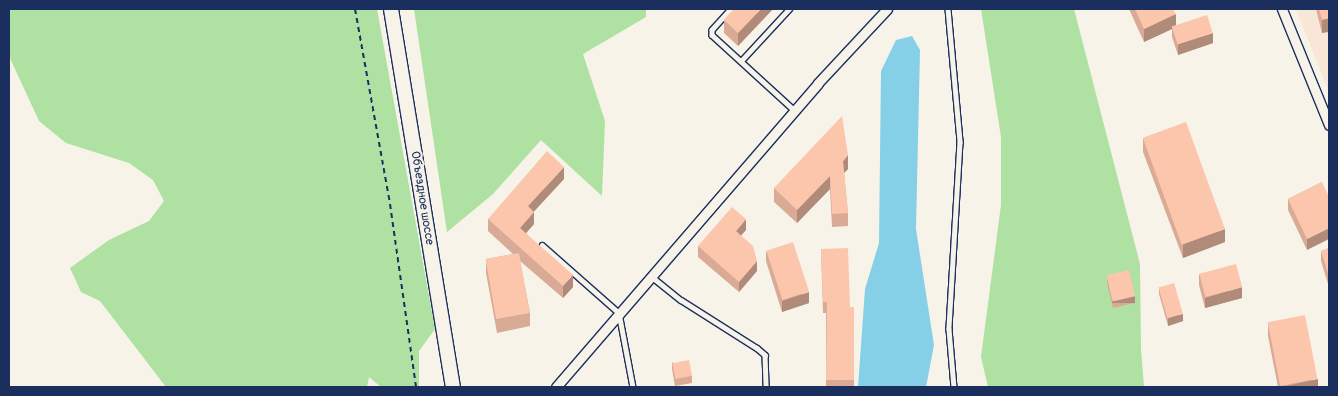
<!DOCTYPE html>
<html>
<head>
<meta charset="utf-8">
<style>
	body { margin:0 }
	#map { position:relative; width:1338px; height:396px; overflow:hidden; background:#f7f3e8; font-family:Pangolin,sans-serif }
	div>[style] { position:absolute }
	.built>* { inset:0; background:#f8e6d6 }
	.green>* { inset:0; background:#aee1a2 }
	.water>* { inset:0; background:#85d0e6 }
	.path>* { height:2px; margin-top:-1px; transform-origin:0; background:repeating-linear-gradient(90deg,#1b2f5e 0 5px,transparent 0 9px) }
	.roads { filter:drop-shadow(1px 0 #1b2f5e) drop-shadow(-1px 0 #1b2f5e) drop-shadow(0 1px #1b2f5e) drop-shadow(0 -1px #1b2f5e) }
	.lane>* { height:4.5px; margin:-2.25px; padding:0 2.25px; transform-origin:2.25px; border-radius:2.25px; background:#f7f3e8 }
	.street>* { height:9px; margin:-4.5px; padding:0 4.5px; transform-origin:4.5px; border-radius:4.5px; background:#f7f3e8 }
	.secondary>* { height:14px; margin:-7px; padding:0 7px; transform-origin:7px; border-radius:7px; background:#f7f3e8 }
	.wall>* { inset:0; background:#d9aa95 }
	.shaded-wall>* { inset:0; background:#b08b79; transform-origin:0 0 }
	.building>* { inset:0; background:#fcc6ad; transform-origin:0 0 }
	span { translate:-50% -50%; white-space:nowrap; text-align:center; line-height:1.15; -webkit-text-stroke:4px #f7f3e8; paint-order:stroke }
	.street-label { font-size:12px; color:#1b2f5e }
	.frame { position:absolute; inset:0; border:10px solid #1b2f5e; pointer-events:none }
</style>
</head>
<body>
<div id="map">
	<div class="built">
		<div style="clip-path:polygon(1296px 9px,1329px 9px,1329px 92px)"></div>
	</div>
	<div class="green">
		<div style="clip-path:polygon(9px 9px,377px 9px,435px 329px,419px 351px,419px 387px,381px 387px,369px 377px,367px 387px,166px 387px,100px 301px,81px 292px,70px 268px,109px 240px,149px 221px,164px 201px,153px 180px,129px 163px,66px 143px,39px 121px,9px 56px)"></div>
		<div style="clip-path:polygon(414px 9px,646px 9px,646px 17px,583px 54px,605px 121px,602px 196px,541px 140px,493px 194px,447px 232px)"></div>
		<div style="clip-path:polygon(981px 9px,1074px 9px,1140px 264px,1141px 349px,1144px 387px,988px 387px,981px 357px,1001px 205px,1001px 137px)"></div>
	</div>
	<div class="water">
		<div style="clip-path:polygon(912px 36px,920px 50px,916px 229px,934px 345px,926px 387px,858px 387px,865px 289px,879px 243px,881px 71px,896px 40px)"></div>
	</div>
	<div class="path">
		<div style="left:355px;top:9px;width:198px;rotate:79.8deg"></div>
		<div style="left:390px;top:204px;width:185px;rotate:81.9deg"></div>
	</div>
	<div class="roads">
		<div class="lane">
			<div style="left:731px;top:9px;width:28px;rotate:132deg"></div>
			<div style="left:712px;top:30px;width:5px;rotate:90deg"></div>
			<div style="left:712px;top:35px;width:111px;rotate:42.4deg"></div>
			<div style="left:948px;top:9px;width:134px;rotate:84.8deg"></div>
			<div style="left:960px;top:142px;width:187px;rotate:93.4deg"></div>
			<div style="left:949px;top:329px;width:58px;rotate:85.1deg"></div>
			<div style="left:741px;top:61px;width:71px;rotate:-47.3deg"></div>
			<div style="left:542px;top:245px;width:103px;rotate:41.4deg"></div>
			<div style="left:619px;top:313px;width:75px;rotate:79.3deg"></div>
			<div style="left:651px;top:276px;width:38px;rotate:39deg"></div>
			<div style="left:681px;top:300px;width:90px;rotate:32.3deg"></div>
			<div style="left:757px;top:348px;width:11px;rotate:41deg"></div>
			<div style="left:765px;top:355px;width:32px;rotate:88deg"></div>
		</div>
		<div class="street">
			<div style="left:1282px;top:9px;width:125px;rotate:67.9deg"></div>
			<div style="left:556px;top:387px;width:401px;rotate:-49.2deg"></div>
			<div style="left:818px;top:83px;width:101px;rotate:-47deg"></div>
		</div>
		<div class="secondary">
			<div style="left:391px;top:9px;width:383px;rotate:80.7deg"></div>
		</div>
	</div>
	<div class="wall">
		<div style="clip-path:polygon(773px 9px,738px 46px,724px 33px,724px 20px)"></div>
		<div style="clip-path:polygon(1129px 9px,1173px 9px,1176px 25px,1213px 43px,1178px 55px,1172px 37px,1172px 29px,1144px 42px)"></div>
		<div style="clip-path:polygon(1316px 9px,1329px 9px,1322px 33px)"></div>
		<div style="clip-path:polygon(1143px 138px,1225px 242px,1183px 258px,1143px 152px)"></div>
		<div style="clip-path:polygon(848px 169px,844px 173px,848px 213px,848px 226px,832px 227px,830px 189px,797px 223px,774px 202px,774px 188px)"></div>
		<div style="clip-path:polygon(564px 179px,534px 211px,534px 224px,526px 233px,573px 287px,563px 298px,520px 261px,530px 313px,530px 326px,497px 333px,486px 273px,486px 259px,513px 254px,488px 231px,488px 219px)"></div>
		<div style="clip-path:polygon(1322px 182px,1307px 250px,1288px 210px,1288px 199px)"></div>
		<div style="clip-path:polygon(746px 230px,741px 235px,757px 271px,739px 292px,698px 257px,698px 246px)"></div>
		<div style="clip-path:polygon(1329px 248px,1329px 287px,1321px 261px,1321px 251px)"></div>
		<div style="clip-path:polygon(821px 249px,850px 307px,854px 307px,854px 387px,826px 387px,826px 313px,823px 313px)"></div>
		<div style="clip-path:polygon(766px 251px,809px 303px,782px 312px,766px 261px)"></div>
		<div style="clip-path:polygon(1199px 274px,1242px 298px,1205px 308px,1199px 285px)"></div>
		<div style="clip-path:polygon(1107px 276px,1135px 303px,1113px 308px,1107px 283px)"></div>
		<div style="clip-path:polygon(1159px 287px,1183px 321px,1168px 326px,1159px 294px)"></div>
		<div style="clip-path:polygon(1268px 323px,1318px 387px,1278px 387px,1268px 336px)"></div>
		<div style="clip-path:polygon(672px 362px,692px 376px,692px 383px,675px 386px,672px 369px)"></div>
	</div>
	<div class="shaded-wall">
		<div style="clip-path:polygon(761px 9px,773px 9px,738px 46px,738px 33px)"></div>
		<div style="clip-path:polygon(1176px 14px,1176px 27px,1172px 26px,1172px 29px,1144px 42px,1144px 29px)"></div>
		<div style="clip-path:polygon(1329px 18px,1329px 32px,1322px 33px,1322px 20px)"></div>
		<div style="clip-path:polygon(1213px 33px,1213px 43px,1178px 55px,1178px 44px)"></div>
		<div style="clip-path:polygon(848px 155px,848px 169px,843px 174px,843px 161px)"></div>
		<div style="clip-path:polygon(564px 167px,564px 179px,528px 218px,528px 206px)"></div>
		<div style="clip-path:polygon(830px 176px,830px 189px,797px 223px,797px 210px)"></div>
		<div style="clip-path:polygon(534px 212px,534px 224px,520px 240px,520px 228px)"></div>
		<div style="clip-path:polygon(746px 219px,746px 230px,736px 241px,736px 231px)"></div>
		<div style="clip-path:polygon(1329px 228px,1329px 239px,1307px 250px,1307px 239px)"></div>
		<div style="clip-path:polygon(1225px 229px,1225px 242px,1183px 258px,1183px 244px)"></div>
		<div style="clip-path:polygon(757px 261px,757px 271px,739px 292px,739px 282px)"></div>
		<div style="clip-path:polygon(573px 275px,573px 287px,563px 298px,563px 286px)"></div>
		<div style="clip-path:polygon(1242px 287px,1242px 298px,1205px 308px,1205px 298px)"></div>
		<div style="clip-path:polygon(809px 292px,809px 303px,782px 312px,782px 301px)"></div>
		<div style="left:1135px;top:296px;width:7px;height:23px;rotate:90deg"></div>
		<div style="clip-path:polygon(1183px 314px,1183px 321px,1168px 326px,1168px 318px)"></div>
		<div style="clip-path:polygon(1318px 379px,1318px 387px,1281px 387px)"></div>
	</div>
	<div class="building">
		<div style="clip-path:polygon(734px 9px,761px 9px,738px 33px,724px 20px)"></div>
		<div style="clip-path:polygon(1135px 9px,1173px 9px,1176px 14px,1144px 29px)"></div>
		<div style="clip-path:polygon(1319px 9px,1329px 9px,1329px 18px,1322px 20px)"></div>
		<div style="left:1207px;top:15px;width:19px;height:37px;rotate:72deg"></div>
		<div style="clip-path:polygon(842px 116px,848px 155px,843px 161px,848px 213px,832px 214px,830px 176px,797px 210px,774px 188px)"></div>
		<div style="left:1186px;top:122px;width:114px;height:46px;rotate:70deg"></div>
		<div style="clip-path:polygon(547px 151px,564px 167px,528px 206px,534px 212px,520px 228px,573px 275px,563px 286px,488px 219px)"></div>
		<div style="clip-path:polygon(1322px 182px,1329px 197px,1329px 228px,1307px 239px,1288px 199px)"></div>
		<div style="clip-path:polygon(732px 207px,746px 219px,736px 231px,753px 246px,757px 261px,739px 282px,698px 246px)"></div>
		<div style="left:793px;top:242px;width:52px;height:28px;rotate:72deg"></div>
		<div style="clip-path:polygon(848px 248px,850px 307px,854px 307px,854px 380px,826px 380px,827px 302px,823px 302px,821px 249px)"></div>
		<div style="clip-path:polygon(1329px 248px,1329px 276px,1321px 251px)"></div>
		<div style="left:519px;top:253px;width:61px;height:34px;rotate:80deg"></div>
		<div style="left:1236px;top:264px;width:24px;height:38px;rotate:75deg"></div>
		<div style="left:1129px;top:270px;width:27px;height:23px;rotate:77deg"></div>
		<div style="left:1174px;top:283px;width:32px;height:16px;rotate:74deg"></div>
		<div style="left:1305px;top:315px;width:65px;height:38px;rotate:79deg"></div>
		<div style="left:689px;top:360px;width:16px;height:17px;rotate:79deg"></div>
	</div>
	<div class="street-label">
		<span style="left:422px;top:198px;rotate:81deg">Объездное шоссе</span>
	</div>
	<div class="frame"></div>
</div>
</body>
</html>
